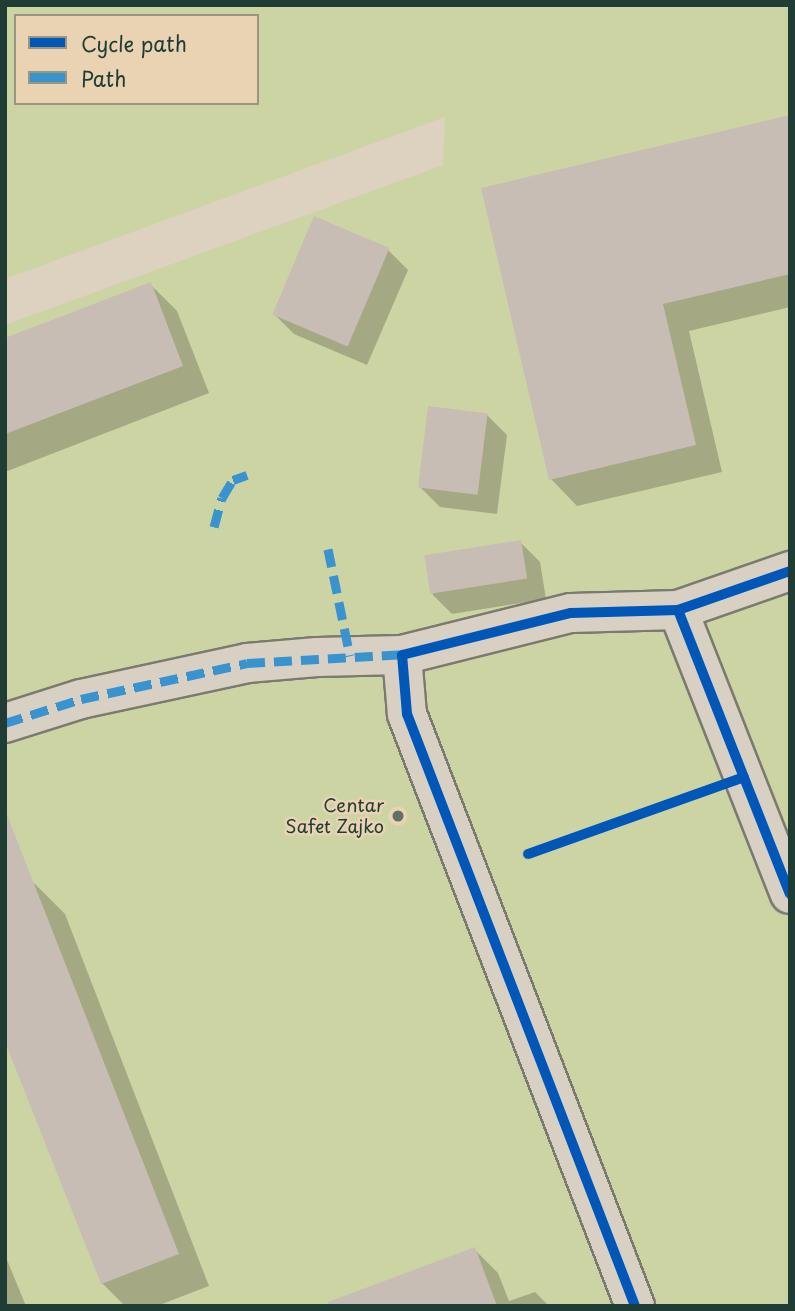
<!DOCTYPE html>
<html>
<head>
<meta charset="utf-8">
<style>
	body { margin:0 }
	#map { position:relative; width:795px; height:1311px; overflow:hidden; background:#ddd1c0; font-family:"Playpen Sans",sans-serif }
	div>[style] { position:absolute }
	.green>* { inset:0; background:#cdd4a4 }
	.shadow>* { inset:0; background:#0003 }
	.building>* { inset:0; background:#c8bdb4; transform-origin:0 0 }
	.roads { filter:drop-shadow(2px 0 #7a7a71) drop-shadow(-2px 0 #7a7a71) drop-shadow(0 2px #7a7a71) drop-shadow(0 -2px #7a7a71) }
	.street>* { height:38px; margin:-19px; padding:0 19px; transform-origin:19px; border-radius:19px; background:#d9d0c4 }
	.quiet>* { height:9px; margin-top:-4.5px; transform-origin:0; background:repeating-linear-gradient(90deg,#3993ce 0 18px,transparent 0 27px) }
	.cycleway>* { height:10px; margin:-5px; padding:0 5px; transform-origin:5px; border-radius:5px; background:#0057b8 }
	.dots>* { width:19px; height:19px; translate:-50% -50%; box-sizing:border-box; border:4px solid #ead3b3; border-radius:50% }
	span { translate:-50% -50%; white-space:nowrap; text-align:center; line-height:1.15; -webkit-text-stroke:5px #ead3b3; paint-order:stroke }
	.poi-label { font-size:18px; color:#1f3d34 }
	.right { translate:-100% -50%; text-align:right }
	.frame { position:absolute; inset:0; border:7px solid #1f3d34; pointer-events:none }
	.legend { position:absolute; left:14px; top:14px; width:245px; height:91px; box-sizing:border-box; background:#ead3b3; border:2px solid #999780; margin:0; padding:9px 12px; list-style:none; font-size:21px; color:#1f3d34 }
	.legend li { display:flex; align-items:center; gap:14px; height:35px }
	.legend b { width:35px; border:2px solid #999780 }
</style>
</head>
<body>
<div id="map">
	<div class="green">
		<div style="clip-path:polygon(evenodd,5px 5px,790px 5px,790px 1306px,5px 1306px,5px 325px,443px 165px,445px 117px,5px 279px,5px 5px,16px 16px,257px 16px,257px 103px,16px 103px,16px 16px)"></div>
	</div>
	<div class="shadow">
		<div style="clip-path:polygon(790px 117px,790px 307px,689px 331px,722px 472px,577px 506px,551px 479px,483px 190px)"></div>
		<div style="clip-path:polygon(388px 250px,408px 270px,367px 365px,294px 334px,274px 314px)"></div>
		<div style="clip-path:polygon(150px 284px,177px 311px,209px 393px,5px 472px,5px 340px)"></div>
		<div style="clip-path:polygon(487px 415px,507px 435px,497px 514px,440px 507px,420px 487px)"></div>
		<div style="clip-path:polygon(520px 542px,540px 562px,546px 599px,452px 614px,432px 594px)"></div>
		<div style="clip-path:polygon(33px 882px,65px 914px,209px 1286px,157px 1306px,125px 1306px,102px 1283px,5px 1037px,5px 893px)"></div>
		<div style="clip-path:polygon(474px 1249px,498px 1273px,509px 1301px,535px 1292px,549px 1306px,342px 1306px)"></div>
		<div style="clip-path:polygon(5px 1255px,26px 1306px,5px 1306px)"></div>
	</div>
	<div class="building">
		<div style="clip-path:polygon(790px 115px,790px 274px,663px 304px,696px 445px,549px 480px,481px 188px)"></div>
		<div style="left:314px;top:216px;width:82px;height:107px;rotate:23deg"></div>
		<div style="clip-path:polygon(151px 282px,183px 366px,5px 434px,5px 338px)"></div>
		<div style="left:428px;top:406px;width:60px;height:82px;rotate:7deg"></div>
		<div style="left:521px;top:540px;width:39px;height:98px;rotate:81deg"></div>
		<div style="clip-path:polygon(7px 815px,179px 1254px,101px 1284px,5px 1042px)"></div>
		<div style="clip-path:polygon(475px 1247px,497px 1306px,329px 1306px,328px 1302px)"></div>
	</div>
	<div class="roads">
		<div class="street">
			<div style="left:678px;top:610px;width:305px;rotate:68.5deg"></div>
			<div style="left:402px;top:655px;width:59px;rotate:85.2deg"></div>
			<div style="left:407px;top:714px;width:634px;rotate:68.94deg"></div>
			<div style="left:5px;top:723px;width:80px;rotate:-17.5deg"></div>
			<div style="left:81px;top:699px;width:170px;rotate:-12.2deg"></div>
			<div style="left:247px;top:663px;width:70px;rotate:-4.9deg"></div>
			<div style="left:317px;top:657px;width:85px;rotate:-1.3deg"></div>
			<div style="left:402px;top:655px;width:174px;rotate:-14deg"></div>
			<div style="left:571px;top:613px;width:107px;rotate:-1.6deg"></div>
			<div style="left:678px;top:610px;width:119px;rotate:-19.2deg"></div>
		</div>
	</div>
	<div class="quiet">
		<div style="left:214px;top:527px;width:30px;rotate:-75deg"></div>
		<div style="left:222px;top:498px;width:21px;rotate:-59deg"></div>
		<div style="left:233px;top:480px;width:15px;rotate:-20deg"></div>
		<div style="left:328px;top:549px;width:109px;rotate:78.4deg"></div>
		<div style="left:5px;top:723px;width:80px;rotate:-17.5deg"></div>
		<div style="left:81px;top:699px;width:170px;rotate:-12.2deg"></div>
		<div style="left:247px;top:663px;width:160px;rotate:-3.2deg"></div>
	</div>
	<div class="cycleway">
		<div style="left:678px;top:610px;width:305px;rotate:68.5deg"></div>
		<div style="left:528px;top:854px;width:229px;rotate:-19.6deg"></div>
		<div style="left:635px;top:1306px;width:634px;rotate:-111.06deg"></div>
		<div style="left:407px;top:714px;width:59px;rotate:-94.8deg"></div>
		<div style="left:402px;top:655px;width:174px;rotate:-14deg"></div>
		<div style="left:571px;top:613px;width:107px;rotate:-1.6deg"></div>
		<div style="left:678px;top:610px;width:119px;rotate:-19.2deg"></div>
	</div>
	<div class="dots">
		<div style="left:398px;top:816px;background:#627165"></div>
	</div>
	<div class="poi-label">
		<span class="right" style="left:384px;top:816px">Centar<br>Safet Zajko</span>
	</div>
	<div class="frame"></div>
	<ul class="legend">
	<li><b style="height:9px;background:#0057b8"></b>Cycle path</li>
	<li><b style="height:9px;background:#3993ce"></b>Path</li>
	</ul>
</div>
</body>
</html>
